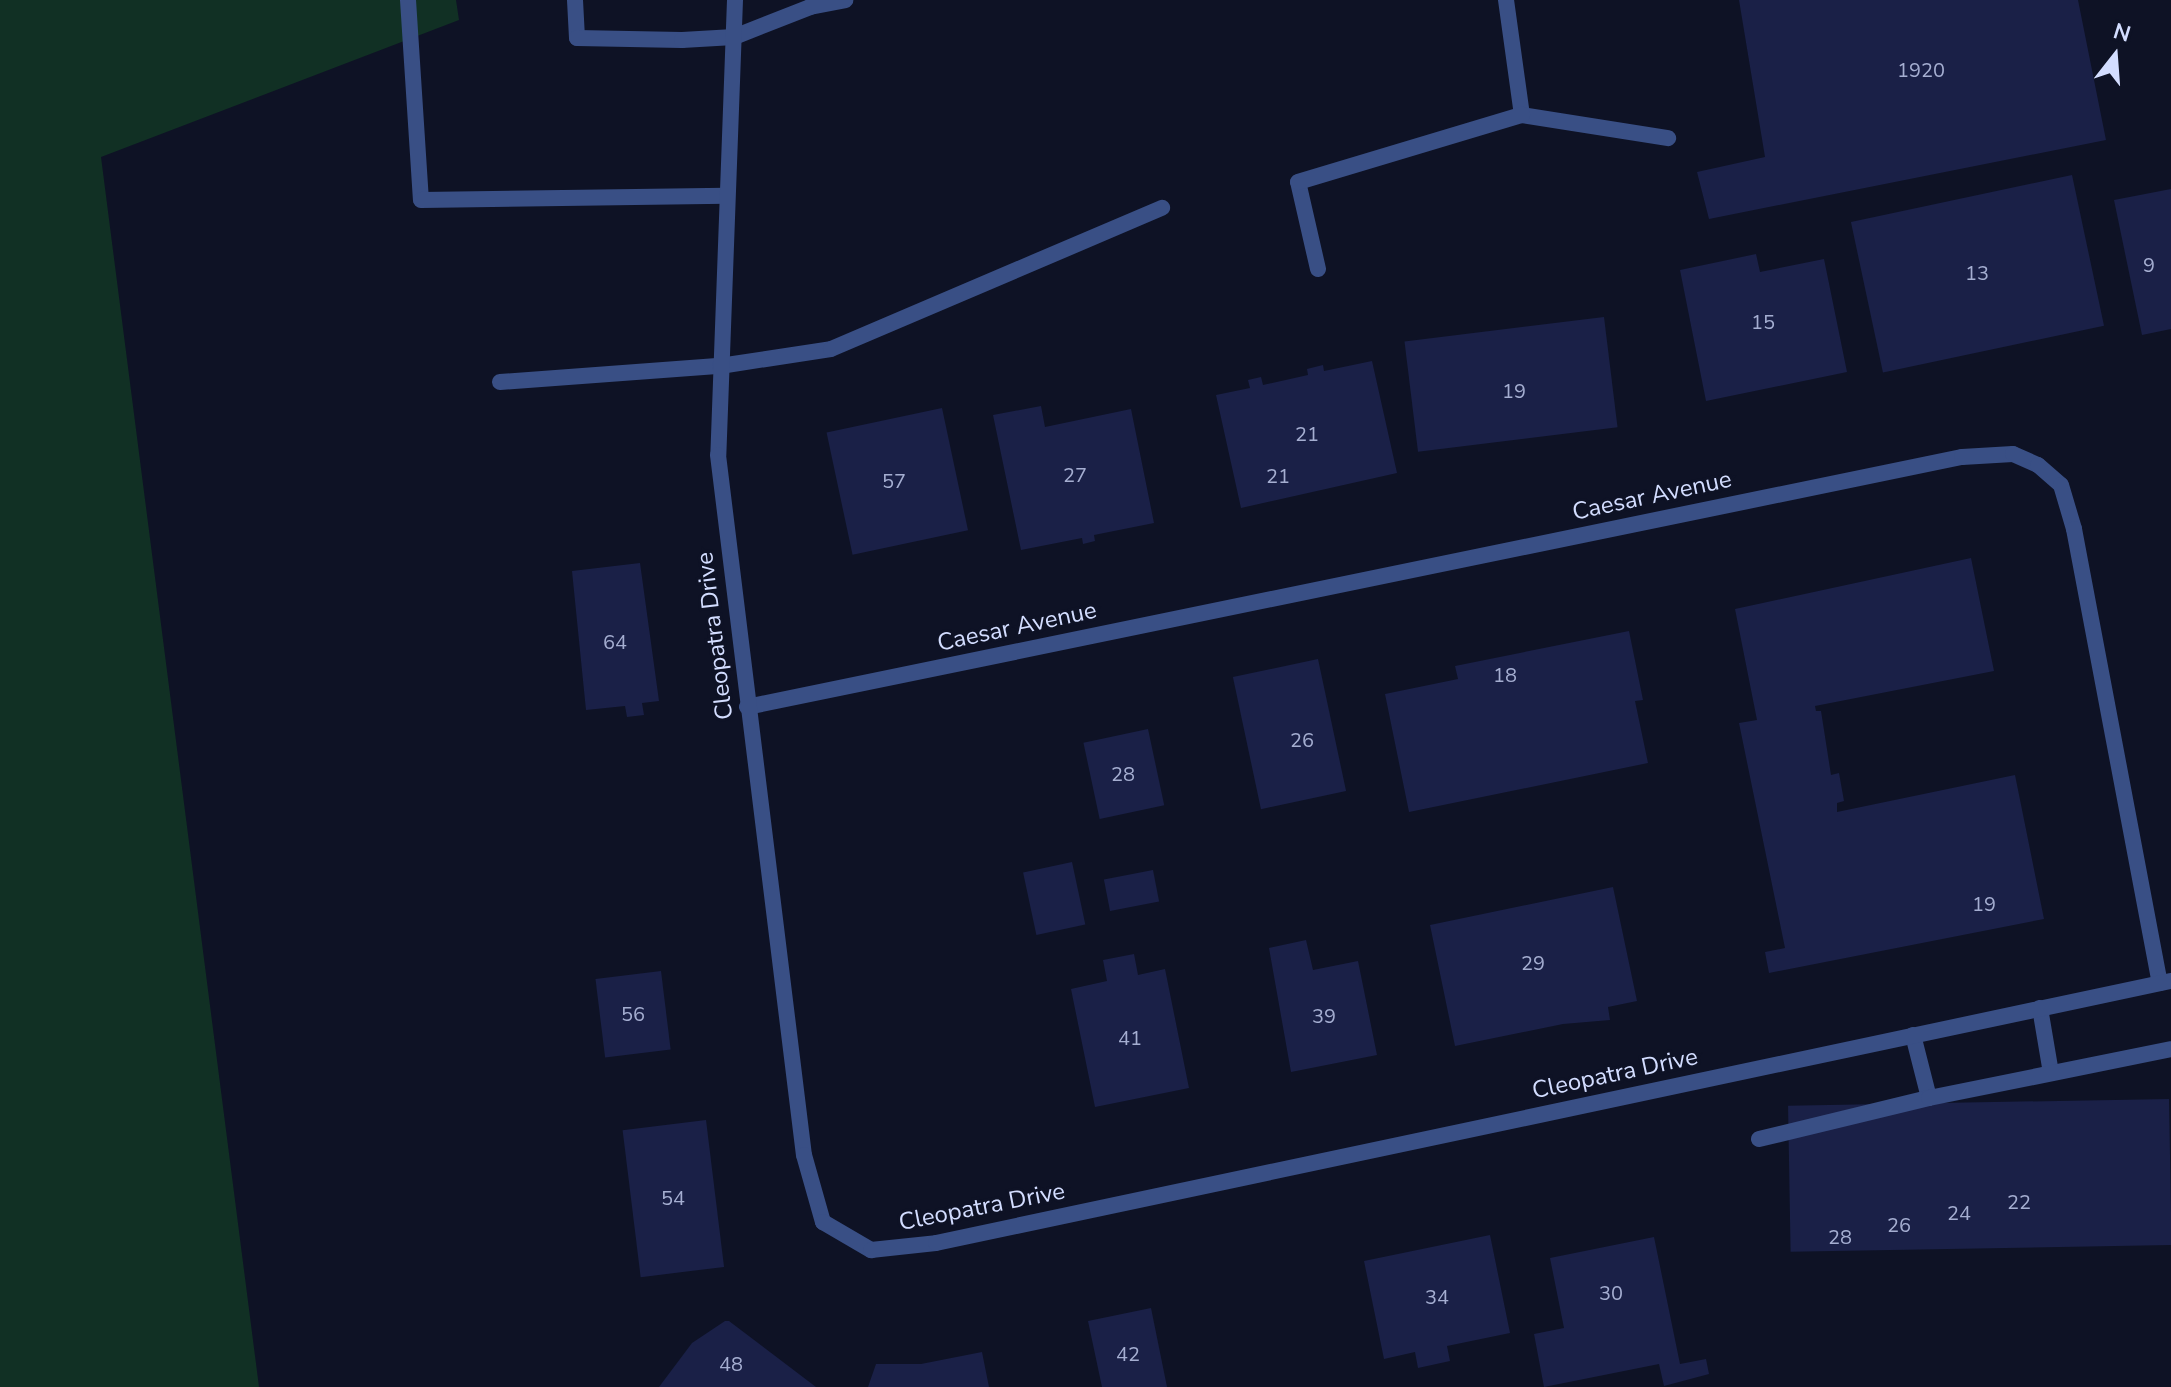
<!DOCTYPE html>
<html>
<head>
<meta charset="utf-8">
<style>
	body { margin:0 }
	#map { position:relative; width:2171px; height:1387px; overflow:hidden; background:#0e1225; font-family:"Nunito Sans",sans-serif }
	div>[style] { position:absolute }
	.green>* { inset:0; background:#113024 }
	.building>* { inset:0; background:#1a2047; transform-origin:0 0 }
	.service>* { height:16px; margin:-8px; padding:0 8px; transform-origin:8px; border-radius:8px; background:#394f85 }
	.minor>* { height:16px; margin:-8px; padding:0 8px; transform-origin:8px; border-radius:8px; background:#394f85 }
	.tertiary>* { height:16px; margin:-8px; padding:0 8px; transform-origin:8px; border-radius:8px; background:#394f85 }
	span { translate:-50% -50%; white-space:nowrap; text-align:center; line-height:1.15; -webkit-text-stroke:6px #0e1225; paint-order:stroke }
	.number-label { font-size:20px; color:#a5aed1 }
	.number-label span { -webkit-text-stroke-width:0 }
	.street-label { font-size:24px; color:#d3ddff }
	.north { position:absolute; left:2075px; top:16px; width:80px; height:80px; -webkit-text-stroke:6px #0e1225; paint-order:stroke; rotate:17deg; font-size:22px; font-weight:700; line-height:32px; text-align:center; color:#d3ddff }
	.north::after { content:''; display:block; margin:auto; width:28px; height:36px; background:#d3ddff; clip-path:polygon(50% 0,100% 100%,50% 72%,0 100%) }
</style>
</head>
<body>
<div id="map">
	<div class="green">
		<div style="clip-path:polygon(0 0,456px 0,459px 20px,101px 157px,259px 1387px,0 1387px)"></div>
	</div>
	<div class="building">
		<div style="clip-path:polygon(1739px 0,2078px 0,2106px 140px,1709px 219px,1697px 172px,1765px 157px)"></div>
		<div style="left:2072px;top:175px;width:154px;height:226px;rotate:78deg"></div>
		<div style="clip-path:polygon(2171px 189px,2171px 329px,2142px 335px,2114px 200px)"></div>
		<div style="clip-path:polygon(1756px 254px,1760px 272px,1824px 259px,1847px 372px,1706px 401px,1680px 270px)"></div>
		<div style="left:1604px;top:317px;width:111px;height:201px;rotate:83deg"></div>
		<div style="clip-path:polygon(1372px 361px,1397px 473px,1241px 508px,1216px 395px,1250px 388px,1248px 380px,1261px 377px,1263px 385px,1308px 375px,1307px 369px,1323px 365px,1324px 371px)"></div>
		<div style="clip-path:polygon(1041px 406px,1045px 427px,1131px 409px,1154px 523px,1094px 535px,1095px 541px,1083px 544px,1082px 538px,1021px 550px,993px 415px)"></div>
		<div style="left:942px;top:408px;width:125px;height:118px;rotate:78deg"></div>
		<div style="clip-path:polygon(1971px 558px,1994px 671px,1815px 706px,1816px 711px,1821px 711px,1831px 775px,1839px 773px,1844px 801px,1837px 803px,1837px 812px,2015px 775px,2044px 919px,1769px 973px,1765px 952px,1785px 948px,1739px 723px,1757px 720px,1735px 609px)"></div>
		<div style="clip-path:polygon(640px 563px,659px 701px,642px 703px,644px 715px,627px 717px,625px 706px,586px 710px,572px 571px)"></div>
		<div style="clip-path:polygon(1629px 631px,1643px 700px,1635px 701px,1648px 763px,1409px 812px,1385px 694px,1458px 679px,1455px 666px)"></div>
		<div style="left:1318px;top:659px;width:135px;height:87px;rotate:78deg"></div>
		<div style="left:1148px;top:729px;width:78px;height:66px;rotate:78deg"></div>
		<div style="left:1072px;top:862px;width:64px;height:50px;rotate:78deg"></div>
		<div style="left:1153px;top:870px;width:32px;height:50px;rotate:79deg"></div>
		<div style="clip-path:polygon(1613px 887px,1637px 1001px,1608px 1007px,1610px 1020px,1563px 1024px,1455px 1046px,1430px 925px)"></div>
		<div style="clip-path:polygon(1306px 940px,1313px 970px,1358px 961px,1377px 1055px,1291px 1072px,1269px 948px)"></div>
		<div style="clip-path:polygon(1134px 954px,1138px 975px,1165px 969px,1189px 1088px,1095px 1107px,1071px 989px,1107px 981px,1103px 960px)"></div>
		<div style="left:661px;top:971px;width:79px;height:66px;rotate:83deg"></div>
		<div style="left:2169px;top:1099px;width:146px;height:381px;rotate:89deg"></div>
		<div style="left:706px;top:1120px;width:148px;height:84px;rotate:83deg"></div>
		<div style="clip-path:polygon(1490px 1235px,1510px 1333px,1447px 1346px,1450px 1361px,1418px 1368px,1415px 1352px,1384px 1359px,1364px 1261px)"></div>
		<div style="clip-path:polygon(1654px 1237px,1680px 1364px,1706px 1359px,1709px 1374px,1664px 1386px,1659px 1364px,1544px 1387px,1534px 1334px,1564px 1328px,1550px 1258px)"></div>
		<div style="clip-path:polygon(1151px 1308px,1167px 1387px,1102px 1387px,1088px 1321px)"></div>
		<div style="clip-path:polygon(725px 1321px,729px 1321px,816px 1387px,659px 1387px,692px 1343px)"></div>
		<div style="clip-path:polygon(982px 1352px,989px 1387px,868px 1387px,876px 1364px,921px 1364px)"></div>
	</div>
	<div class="service">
		<div style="left:408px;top:0;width:200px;rotate:86.3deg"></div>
		<div style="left:421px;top:200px;width:305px;rotate:-0.8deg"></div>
		<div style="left:575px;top:0;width:38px;rotate:87deg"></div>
		<div style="left:577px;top:38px;width:105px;rotate:1.1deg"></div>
		<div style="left:682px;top:40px;width:52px;rotate:-3.3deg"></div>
		<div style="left:734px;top:37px;width:82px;rotate:-21.5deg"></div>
		<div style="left:810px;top:7px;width:36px;rotate:-11deg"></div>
		<div style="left:1506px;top:0;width:116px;rotate:82.1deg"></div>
		<div style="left:1522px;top:115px;width:148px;rotate:9deg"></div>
		<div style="left:1318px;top:269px;width:89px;rotate:-102.9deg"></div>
		<div style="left:1298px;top:182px;width:234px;rotate:-16.7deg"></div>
		<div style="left:500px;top:382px;width:221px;rotate:-4.2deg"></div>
		<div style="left:720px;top:366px;width:112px;rotate:-8.7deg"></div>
		<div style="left:831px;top:349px;width:360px;rotate:-23.1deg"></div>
		<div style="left:2040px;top:1008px;width:66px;rotate:80.4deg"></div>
		<div style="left:1913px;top:1035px;width:65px;rotate:75.7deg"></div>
		<div style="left:1759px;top:1139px;width:175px;rotate:-13.6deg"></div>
		<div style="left:1929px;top:1098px;width:247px;rotate:-11.4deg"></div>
	</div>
	<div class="minor">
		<div style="left:747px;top:707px;width:1240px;rotate:-11.63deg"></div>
		<div style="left:1962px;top:457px;width:51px;rotate:-3.4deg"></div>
		<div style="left:2013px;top:454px;width:27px;rotate:24deg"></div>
		<div style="left:2038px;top:465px;width:30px;rotate:41deg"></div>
		<div style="left:2061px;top:485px;width:46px;rotate:73.5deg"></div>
		<div style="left:2074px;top:529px;width:462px;rotate:79.3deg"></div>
	</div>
	<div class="tertiary">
		<div style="left:735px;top:0;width:455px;rotate:92.1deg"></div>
		<div style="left:718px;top:455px;width:705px;rotate:83deg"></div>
		<div style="left:804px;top:1155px;width:70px;rotate:74.2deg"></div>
		<div style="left:823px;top:1222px;width:56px;rotate:30.3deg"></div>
		<div style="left:871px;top:1250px;width:65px;rotate:-6.1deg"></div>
		<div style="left:936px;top:1243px;width:1262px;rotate:-11.98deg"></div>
	</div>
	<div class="number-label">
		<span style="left:1921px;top:70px">1920</span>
		<span style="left:2149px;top:265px">9</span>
		<span style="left:1977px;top:273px">13</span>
		<span style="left:1763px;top:322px">15</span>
		<span style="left:1514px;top:391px">19</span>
		<span style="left:1307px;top:434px">21</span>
		<span style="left:1075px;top:475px">27</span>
		<span style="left:1278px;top:476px">21</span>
		<span style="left:894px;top:481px">57</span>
		<span style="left:615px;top:642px">64</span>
		<span style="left:1505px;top:675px">18</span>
		<span style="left:1302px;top:740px">26</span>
		<span style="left:1123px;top:774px">28</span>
		<span style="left:1984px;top:904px">19</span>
		<span style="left:1533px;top:963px">29</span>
		<span style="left:633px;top:1014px">56</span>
		<span style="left:1324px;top:1016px">39</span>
		<span style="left:1130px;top:1038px">41</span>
		<span style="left:673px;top:1198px">54</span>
		<span style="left:2019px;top:1202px">22</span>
		<span style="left:1959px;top:1213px">24</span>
		<span style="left:1899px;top:1225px">26</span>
		<span style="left:1840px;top:1237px">28</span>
		<span style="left:1611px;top:1293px">30</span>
		<span style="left:1437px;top:1297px">34</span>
		<span style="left:1128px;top:1354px">42</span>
		<span style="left:731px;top:1364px">48</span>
	</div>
	<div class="street-label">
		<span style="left:1652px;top:496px;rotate:-12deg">Caesar Avenue</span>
		<span style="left:1017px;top:627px;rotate:-12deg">Caesar Avenue</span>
		<span style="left:715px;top:636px;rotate:-97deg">Cleopatra Drive</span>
		<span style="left:1615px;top:1074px;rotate:-12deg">Cleopatra Drive</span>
		<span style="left:982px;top:1207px;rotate:-11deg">Cleopatra Drive</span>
	</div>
	<div class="north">N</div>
</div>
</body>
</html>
